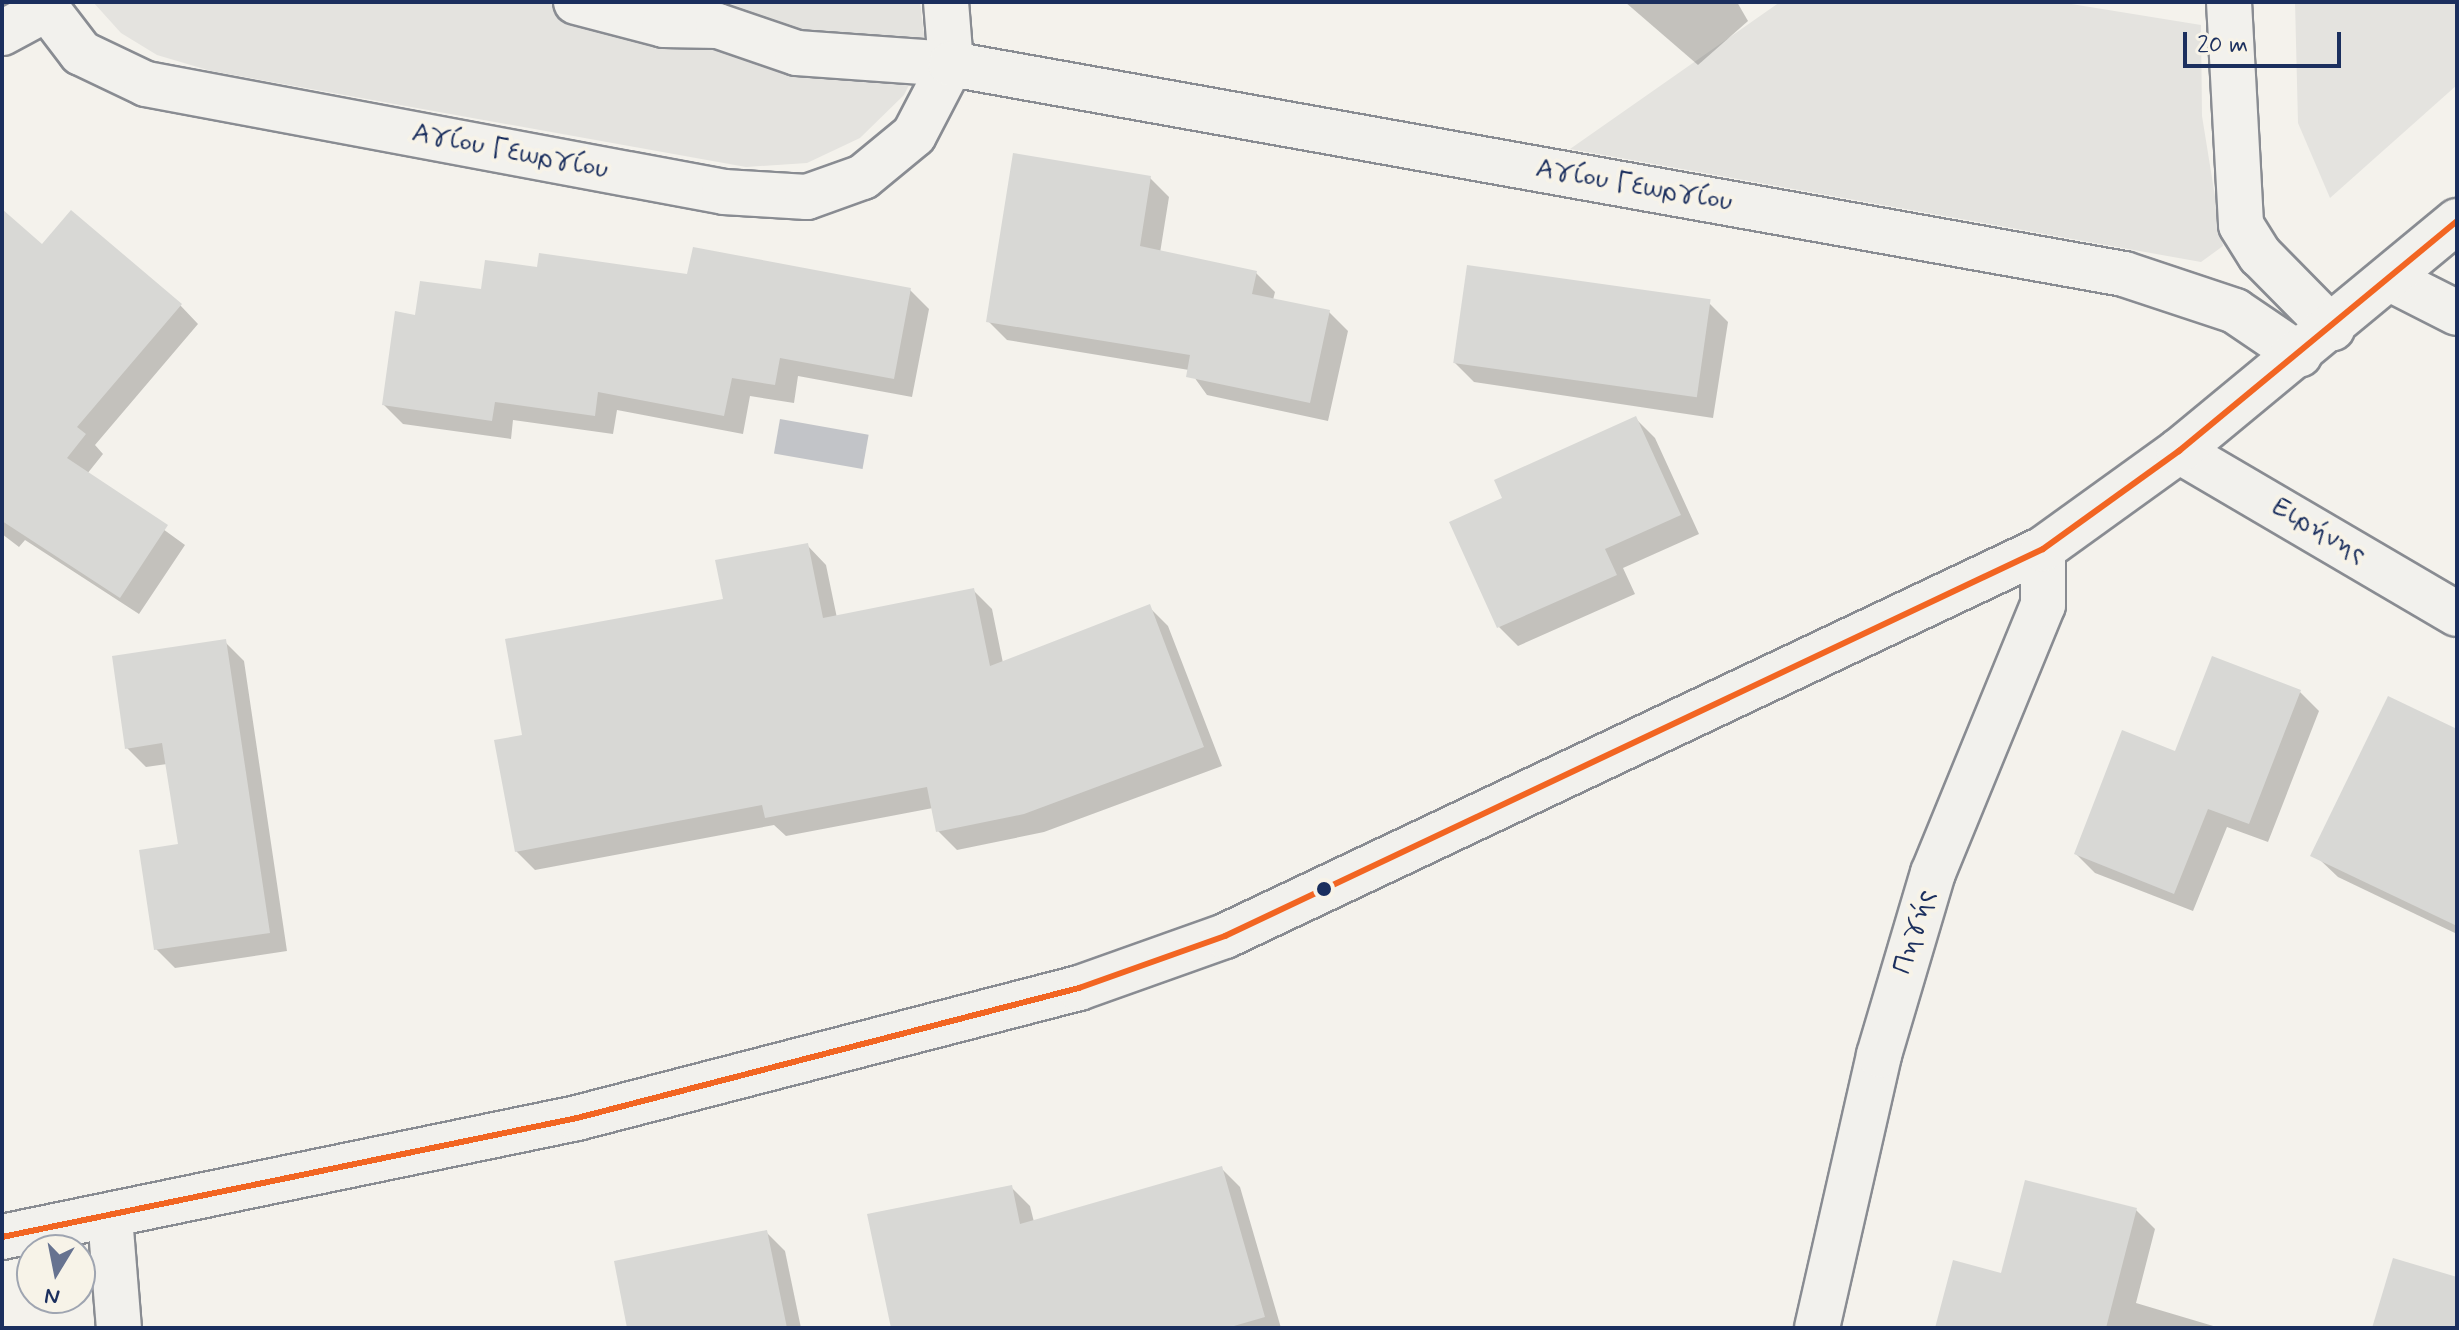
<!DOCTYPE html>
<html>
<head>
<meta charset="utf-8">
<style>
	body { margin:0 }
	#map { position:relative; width:2459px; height:1330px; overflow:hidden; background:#f4f2ec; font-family:Mynerve,sans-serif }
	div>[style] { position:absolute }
	.green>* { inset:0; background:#e4e3df }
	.water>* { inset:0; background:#c2c4c8; transform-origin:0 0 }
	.shadow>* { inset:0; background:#0003 }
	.building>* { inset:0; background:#d8d8d5; transform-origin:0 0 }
	.roads { filter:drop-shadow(2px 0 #898c92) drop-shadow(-2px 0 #898c92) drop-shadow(0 2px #898c92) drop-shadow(0 -2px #898c92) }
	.minor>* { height:44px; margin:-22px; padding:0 22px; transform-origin:22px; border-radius:22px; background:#f2f1ed }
	.major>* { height:44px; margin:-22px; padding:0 22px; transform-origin:22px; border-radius:22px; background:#f2f1ed }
	.bus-1>* { height:6px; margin:-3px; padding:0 3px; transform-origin:3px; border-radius:3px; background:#f26522 }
	.dots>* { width:22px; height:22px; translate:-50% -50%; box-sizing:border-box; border:4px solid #f7f3e8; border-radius:50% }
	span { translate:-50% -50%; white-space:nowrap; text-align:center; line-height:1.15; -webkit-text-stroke:8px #f7f3e8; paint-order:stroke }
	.street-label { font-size:28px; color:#1b2f5e }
	.frame { position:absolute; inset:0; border:4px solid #1b2f5e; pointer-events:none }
	.north { position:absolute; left:16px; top:1234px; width:80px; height:80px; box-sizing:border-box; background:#f7f3e8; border:2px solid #9fa5b1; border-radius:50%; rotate:190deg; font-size:22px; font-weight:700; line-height:32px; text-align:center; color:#1b2f5e }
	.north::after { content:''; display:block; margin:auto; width:28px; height:36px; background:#677390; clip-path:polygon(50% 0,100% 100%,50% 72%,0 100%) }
	.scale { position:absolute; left:2183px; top:32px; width:158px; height:36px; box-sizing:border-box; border:4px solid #1b2f5e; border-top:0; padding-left:10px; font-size:24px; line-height:28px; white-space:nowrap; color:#1b2f5e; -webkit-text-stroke:6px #f7f3e8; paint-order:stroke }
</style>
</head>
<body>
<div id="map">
	<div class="green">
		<div style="clip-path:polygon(93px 2px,920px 2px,926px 51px,904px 95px,860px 138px,807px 163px,746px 167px,211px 71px,157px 55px,121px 33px)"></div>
		<div style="clip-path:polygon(1780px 2px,2059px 2px,2201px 25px,2202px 116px,2223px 246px,2201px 262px,1570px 149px)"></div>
		<div style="clip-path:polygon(2295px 2px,2457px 2px,2457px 85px,2330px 198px,2298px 123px)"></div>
	</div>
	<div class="water">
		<div style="left:780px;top:419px;width:90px;height:35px;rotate:10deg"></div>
	</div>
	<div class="shadow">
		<div style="clip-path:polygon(1625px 2px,1737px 2px,1748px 21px,1698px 65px)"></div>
		<div style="clip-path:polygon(1150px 178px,1169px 197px,1160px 253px,1256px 273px,1275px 292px,1273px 300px,1329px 312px,1348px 331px,1328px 421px,1207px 395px,1189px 370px,1007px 340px,988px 321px)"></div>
		<div style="clip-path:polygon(2px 212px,42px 246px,180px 305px,198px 324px,95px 445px,103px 454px,87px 474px,185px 545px,139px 614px,25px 540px,19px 547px,2px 534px)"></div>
		<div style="clip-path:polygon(539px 269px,910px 290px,929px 309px,912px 397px,798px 376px,794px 403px,750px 396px,743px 434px,617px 410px,613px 434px,513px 420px,511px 439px,403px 424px,384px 405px,416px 317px)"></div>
		<div style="clip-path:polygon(1709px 303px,1728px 322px,1713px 418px,1474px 382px,1455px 363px)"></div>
		<div style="clip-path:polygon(1636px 419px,1655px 438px,1699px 534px,1623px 568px,1635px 594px,1518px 646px,1499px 627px,1504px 499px)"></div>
		<div style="clip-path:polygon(807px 545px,826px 565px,837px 618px,973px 590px,992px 609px,1003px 663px,1149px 607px,1168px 626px,1222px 766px,1044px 832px,957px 850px,938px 831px,933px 808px,786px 836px,774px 825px,535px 870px,516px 851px,525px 736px)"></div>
		<div style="clip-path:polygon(225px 642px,244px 661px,287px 951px,175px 968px,156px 949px,180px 846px,167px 764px,146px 767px,127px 748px)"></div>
		<div style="clip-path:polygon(2300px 692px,2319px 711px,2268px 842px,2227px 827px,2193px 911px,2095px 873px,2076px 854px,2176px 754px)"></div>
		<div style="clip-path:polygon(2457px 731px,2457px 934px,2338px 877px,2318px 858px)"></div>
		<div style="clip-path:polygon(1221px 1168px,1240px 1187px,1281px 1328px,893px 1328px,1011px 1187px,1030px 1206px,1034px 1222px)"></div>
		<div style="clip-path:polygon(2136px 1210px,2155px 1229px,2136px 1303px,2220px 1328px,1937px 1328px,2003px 1276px)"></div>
		<div style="clip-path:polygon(766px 1232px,785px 1251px,801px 1328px,629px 1328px)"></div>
	</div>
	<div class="building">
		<div style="clip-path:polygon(1013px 153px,1151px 176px,1140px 246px,1257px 271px,1252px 294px,1330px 310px,1310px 403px,1186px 377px,1190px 355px,986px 322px)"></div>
		<div style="clip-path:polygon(2px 209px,42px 244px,71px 210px,182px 304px,77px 427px,86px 434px,67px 458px,168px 525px,120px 598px,2px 521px)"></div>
		<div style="clip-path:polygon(693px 247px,911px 288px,894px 379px,780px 358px,775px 385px,732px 378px,724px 416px,598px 392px,595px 416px,495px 402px,492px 421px,382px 405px,395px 311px,415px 315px,420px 281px,481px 289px,485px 260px,537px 267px,539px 253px,687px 274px)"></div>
		<div style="left:1467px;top:265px;width:246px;height:99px;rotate:8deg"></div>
		<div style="clip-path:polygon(1636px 416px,1681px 515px,1605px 549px,1617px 575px,1497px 628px,1449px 522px,1502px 498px,1494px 480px)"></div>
		<div style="clip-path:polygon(808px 543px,823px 618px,974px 588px,990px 666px,1150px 604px,1204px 747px,1024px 814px,936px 832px,927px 787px,765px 818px,762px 805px,515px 852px,494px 740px,522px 735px,505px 639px,723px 599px,715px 560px)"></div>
		<div style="clip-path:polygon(226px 639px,270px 933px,154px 950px,139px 850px,178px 844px,162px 743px,125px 749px,112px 656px)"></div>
		<div style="clip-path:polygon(2212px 656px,2301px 690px,2249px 824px,2208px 809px,2174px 894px,2074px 854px,2122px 730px,2175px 751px)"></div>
		<div style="clip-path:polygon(2388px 696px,2457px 729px,2457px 926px,2310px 856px)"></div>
		<div style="clip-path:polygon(1222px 1166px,1265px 1317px,1227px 1328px,891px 1328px,867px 1214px,1012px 1185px,1020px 1224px)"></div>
		<div style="clip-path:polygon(2025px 1180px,2137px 1208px,2106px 1328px,1935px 1328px,1953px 1260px,2001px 1273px)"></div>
		<div style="clip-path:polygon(767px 1230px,787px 1328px,627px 1328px,614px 1261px)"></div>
		<div style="clip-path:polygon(2393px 1258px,2457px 1277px,2457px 1328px,2372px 1328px)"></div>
	</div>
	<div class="roads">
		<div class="minor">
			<div style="left:42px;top:2px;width:64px;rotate:52.6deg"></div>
			<div style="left:81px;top:53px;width:72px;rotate:25.5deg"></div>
			<div style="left:146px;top:84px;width:588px;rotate:10.58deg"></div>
			<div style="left:724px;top:192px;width:83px;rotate:3.4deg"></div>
			<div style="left:807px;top:197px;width:59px;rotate:-19.7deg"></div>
			<div style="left:863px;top:177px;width:66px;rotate:-39.5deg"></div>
			<div style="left:914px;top:135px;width:80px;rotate:-62.5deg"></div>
			<div style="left:951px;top:64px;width:62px;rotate:-94.6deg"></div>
			<div style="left:576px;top:2px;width:91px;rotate:14.6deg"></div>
			<div style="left:664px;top:25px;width:54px;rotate:1.1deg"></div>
			<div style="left:718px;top:26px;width:83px;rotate:18.9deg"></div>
			<div style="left:797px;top:53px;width:154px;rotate:4.1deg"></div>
			<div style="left:951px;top:64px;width:1192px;rotate:10.15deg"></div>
			<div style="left:2124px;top:274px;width:117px;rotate:18.4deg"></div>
			<div style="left:2235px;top:311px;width:78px;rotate:34.1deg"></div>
			<div style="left:2229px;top:2px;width:223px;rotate:86.9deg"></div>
			<div style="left:2241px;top:225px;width:36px;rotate:58deg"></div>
			<div style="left:2260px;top:255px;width:103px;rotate:45.4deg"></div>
			<div style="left:2px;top:33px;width:49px;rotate:-28.1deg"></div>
			<div style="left:2390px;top:279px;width:75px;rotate:26.9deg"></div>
			<div style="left:2179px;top:451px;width:322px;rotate:30.4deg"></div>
			<div style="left:110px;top:1217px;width:111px;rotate:85.4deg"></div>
			<div style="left:1817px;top:1328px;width:280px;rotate:-77.2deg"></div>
			<div style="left:1879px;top:1055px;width:190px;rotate:-73.5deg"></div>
			<div style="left:1933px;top:873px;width:290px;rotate:-67.7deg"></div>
			<div style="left:2043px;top:605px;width:56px;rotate:-90deg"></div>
		</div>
		<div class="major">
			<div style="left:2px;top:1237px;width:587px;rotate:-11.69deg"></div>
			<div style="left:577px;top:1118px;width:519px;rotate:-14.52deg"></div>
			<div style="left:1079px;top:988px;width:155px;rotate:-19.6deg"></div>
			<div style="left:1225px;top:936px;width:905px;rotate:-25.32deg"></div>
			<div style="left:2043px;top:549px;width:168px;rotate:-35.8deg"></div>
			<div style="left:2179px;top:451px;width:361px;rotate:-39.6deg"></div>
		</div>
	</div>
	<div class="bus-1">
		<div style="left:2px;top:1237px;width:587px;rotate:-11.69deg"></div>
		<div style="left:577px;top:1118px;width:519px;rotate:-14.52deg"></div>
		<div style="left:1079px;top:988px;width:155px;rotate:-19.6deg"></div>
		<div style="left:1225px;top:936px;width:905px;rotate:-25.32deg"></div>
		<div style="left:2043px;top:549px;width:168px;rotate:-35.8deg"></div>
		<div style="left:2179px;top:451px;width:361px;rotate:-39.6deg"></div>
	</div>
	<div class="dots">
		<div style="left:1324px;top:889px;background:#1b2f5e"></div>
	</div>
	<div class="street-label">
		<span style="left:510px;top:152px;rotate:11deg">Αγίου Γεωργίου</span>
		<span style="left:1634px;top:186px;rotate:10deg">Αγίου Γεωργίου</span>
		<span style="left:2319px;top:531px;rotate:30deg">Ειρήνης</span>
		<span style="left:1915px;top:932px;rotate:-73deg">Πηγής</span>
	</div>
	<div class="frame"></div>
	<div class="north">N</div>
	<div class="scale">20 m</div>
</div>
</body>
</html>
